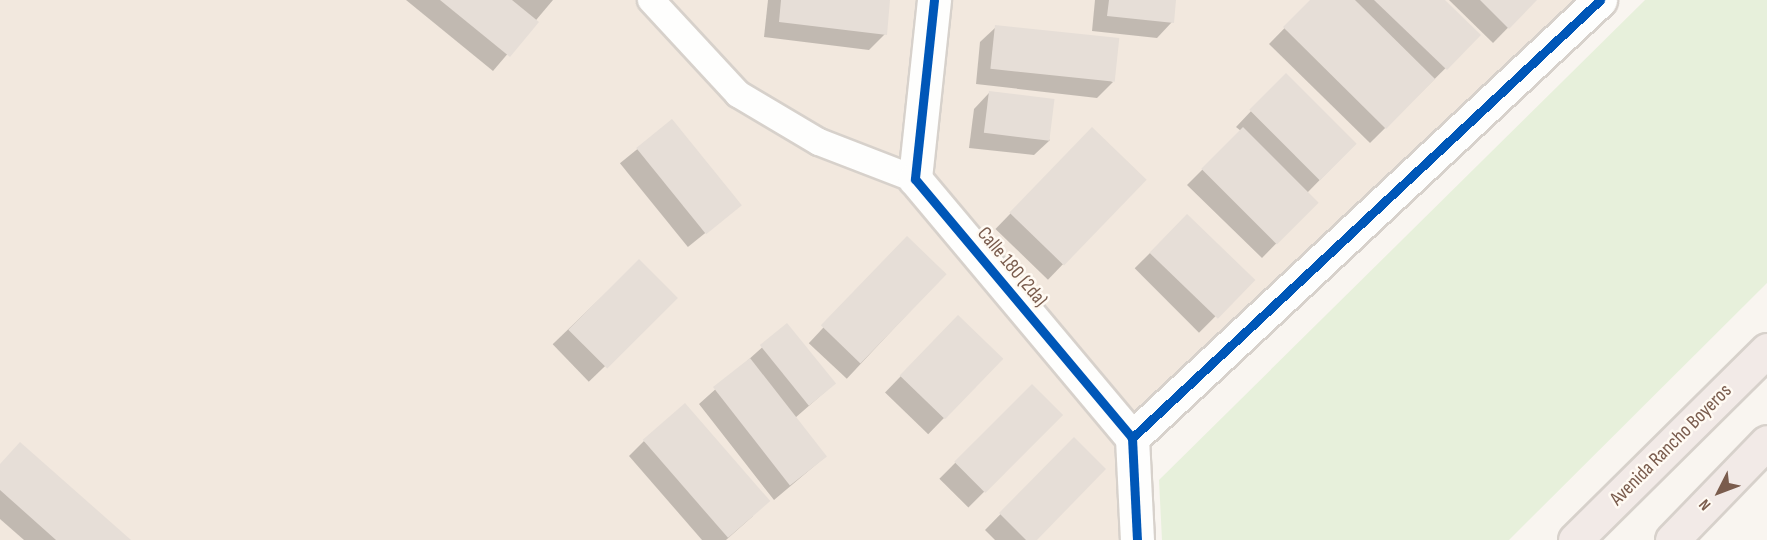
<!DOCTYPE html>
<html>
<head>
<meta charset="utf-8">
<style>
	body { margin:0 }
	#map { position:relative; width:1767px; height:540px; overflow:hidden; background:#f9f5f0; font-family:"Sofia Sans Condensed",sans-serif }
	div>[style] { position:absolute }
	.residential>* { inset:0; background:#f2e8de }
	.green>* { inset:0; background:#e7f0db }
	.shadow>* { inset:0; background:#0003; transform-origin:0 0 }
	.building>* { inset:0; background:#e6ded7; transform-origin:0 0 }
	.roads { filter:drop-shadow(2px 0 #d7d1cb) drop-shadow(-2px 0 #d7d1cb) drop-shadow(0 2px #d7d1cb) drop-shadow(0 -2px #d7d1cb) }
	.lane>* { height:26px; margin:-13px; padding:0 13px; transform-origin:13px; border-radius:13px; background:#fefefd }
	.street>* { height:33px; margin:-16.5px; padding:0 16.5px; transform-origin:16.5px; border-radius:16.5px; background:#fefefd }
	.highway>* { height:33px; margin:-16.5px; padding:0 16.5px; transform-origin:16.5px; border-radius:16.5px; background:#f2eae7 }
	.cycleway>* { height:9px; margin:-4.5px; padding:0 4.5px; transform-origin:4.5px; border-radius:4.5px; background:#0057b8 }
	span { translate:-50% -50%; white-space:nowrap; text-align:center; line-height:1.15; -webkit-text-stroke:5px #fffaf3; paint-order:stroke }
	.street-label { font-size:20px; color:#7a5c4d }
	.north { position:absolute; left:1689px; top:462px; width:60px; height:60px; -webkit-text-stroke:4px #fffaf3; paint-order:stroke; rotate:228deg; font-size:16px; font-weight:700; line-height:24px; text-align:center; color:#7a5c4d }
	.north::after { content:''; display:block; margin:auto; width:21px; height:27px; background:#7a5c4d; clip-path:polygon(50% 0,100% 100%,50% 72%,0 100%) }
</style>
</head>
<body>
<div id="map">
	<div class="residential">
		<div style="clip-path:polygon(0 0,1596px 0,1130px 437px,1135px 540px,0 540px)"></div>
	</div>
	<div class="green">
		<div style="clip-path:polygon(1645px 0,1767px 0,1767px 283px,1509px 540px,1162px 540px,1159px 480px)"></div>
	</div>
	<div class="shadow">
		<div style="clip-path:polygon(406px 0,553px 0,493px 71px)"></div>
		<div style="clip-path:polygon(768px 0,889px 0,885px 34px,869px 50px,764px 37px)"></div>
		<div style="clip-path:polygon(1095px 0,1175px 0,1172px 22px,1157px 38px,1092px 31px)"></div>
		<div style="clip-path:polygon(1312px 0,1443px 0,1479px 35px,1370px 143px,1269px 44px)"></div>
		<div style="clip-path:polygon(1449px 0,1535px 0,1493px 43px)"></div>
		<div style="clip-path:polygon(996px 27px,1113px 82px,1097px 98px,976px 84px,980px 42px)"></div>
		<div style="clip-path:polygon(1270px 91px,1355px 144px,1307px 193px,1317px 202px,1262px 258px,1187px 185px,1241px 131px,1236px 127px)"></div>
		<div style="clip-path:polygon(989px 93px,1050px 140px,1034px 155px,969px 148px,974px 109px)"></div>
		<div style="left:672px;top:121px;width:108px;height:67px;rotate:51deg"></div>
		<div style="left:1092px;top:129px;width:73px;height:139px;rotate:44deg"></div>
		<div style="left:1187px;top:216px;width:91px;height:74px;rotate:45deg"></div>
		<div style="left:907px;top:238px;width:52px;height:144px;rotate:43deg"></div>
		<div style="left:639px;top:261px;width:52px;height:120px;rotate:46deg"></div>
		<div style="left:958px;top:317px;width:60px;height:105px;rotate:44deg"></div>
		<div style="clip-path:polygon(787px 325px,834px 384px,795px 418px,825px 457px,774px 500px,699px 404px)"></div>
		<div style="left:1032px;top:386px;width:41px;height:131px;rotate:45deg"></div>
		<div style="clip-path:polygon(1074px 439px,1035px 540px,995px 540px,985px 530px)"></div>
		<div style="clip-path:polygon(644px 441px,753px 516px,726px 540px,702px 540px,629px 456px)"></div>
		<div style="clip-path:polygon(0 464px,129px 540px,24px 540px,0 519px)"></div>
	</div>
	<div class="building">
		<div style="clip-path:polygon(440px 0,512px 0,539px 22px,510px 57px)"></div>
		<div style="clip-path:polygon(781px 0,890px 0,887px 35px,779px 22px)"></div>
		<div style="clip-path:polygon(1109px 0,1176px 0,1174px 23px,1107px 16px)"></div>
		<div style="clip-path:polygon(1310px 0,1355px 0,1435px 79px,1386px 129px,1283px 27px)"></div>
		<div style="clip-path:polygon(1374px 0,1445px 0,1481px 35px,1447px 70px)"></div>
		<div style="clip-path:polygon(1480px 0,1537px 0,1509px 29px)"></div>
		<div style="left:995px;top:25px;width:125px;height:44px;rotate:6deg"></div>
		<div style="left:1286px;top:73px;width:100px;height:52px;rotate:45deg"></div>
		<div style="left:989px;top:91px;width:66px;height:42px;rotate:7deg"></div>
		<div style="left:672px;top:119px;width:111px;height:46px;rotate:51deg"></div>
		<div style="left:1092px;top:127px;width:76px;height:119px;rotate:44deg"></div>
		<div style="left:1243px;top:127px;width:107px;height:59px;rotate:45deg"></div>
		<div style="left:1187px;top:214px;width:95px;height:54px;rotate:44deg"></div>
		<div style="left:907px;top:236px;width:55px;height:124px;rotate:44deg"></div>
		<div style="left:639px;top:259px;width:55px;height:100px;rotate:45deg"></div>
		<div style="left:958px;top:315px;width:63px;height:84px;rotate:44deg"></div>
		<div style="left:787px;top:323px;width:78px;height:35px;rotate:51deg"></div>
		<div style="left:750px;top:358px;width:125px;height:47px;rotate:52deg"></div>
		<div style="left:1032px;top:384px;width:44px;height:110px;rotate:45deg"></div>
		<div style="left:685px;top:403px;width:130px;height:56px;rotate:49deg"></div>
		<div style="clip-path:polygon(1074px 437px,1106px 469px,1037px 540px,1026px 540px,999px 513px)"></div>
		<div style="clip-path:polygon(20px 442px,131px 540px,56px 540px,0 490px,0 464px)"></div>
	</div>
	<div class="roads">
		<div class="lane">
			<div style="left:651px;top:0;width:128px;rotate:47.2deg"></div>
			<div style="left:738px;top:94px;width:94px;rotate:30.7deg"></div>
			<div style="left:819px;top:142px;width:103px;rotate:21.1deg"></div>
		</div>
		<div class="street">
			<div style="left:934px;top:0;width:180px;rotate:96.1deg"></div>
			<div style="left:915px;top:179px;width:338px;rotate:50deg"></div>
			<div style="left:1132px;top:438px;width:102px;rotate:87.2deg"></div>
			<div style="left:1132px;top:438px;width:641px;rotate:-43.1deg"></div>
		</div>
		<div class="highway">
			<div style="left:1575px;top:540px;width:270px;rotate:-44.7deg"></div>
			<div style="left:1672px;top:540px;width:136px;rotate:-45.9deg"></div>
		</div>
	</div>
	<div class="cycleway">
		<div style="left:934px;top:0;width:180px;rotate:96.1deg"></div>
		<div style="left:915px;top:179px;width:338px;rotate:50deg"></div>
		<div style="left:1132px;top:438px;width:102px;rotate:87.2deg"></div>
		<div style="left:1132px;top:438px;width:641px;rotate:-43.1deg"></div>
	</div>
	<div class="street-label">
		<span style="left:1012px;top:267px;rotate:50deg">Calle 180 (2da)</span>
		<span style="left:1671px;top:445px;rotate:-45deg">Avenida Rancho Boyeros</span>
	</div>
	<div class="north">N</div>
</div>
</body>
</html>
